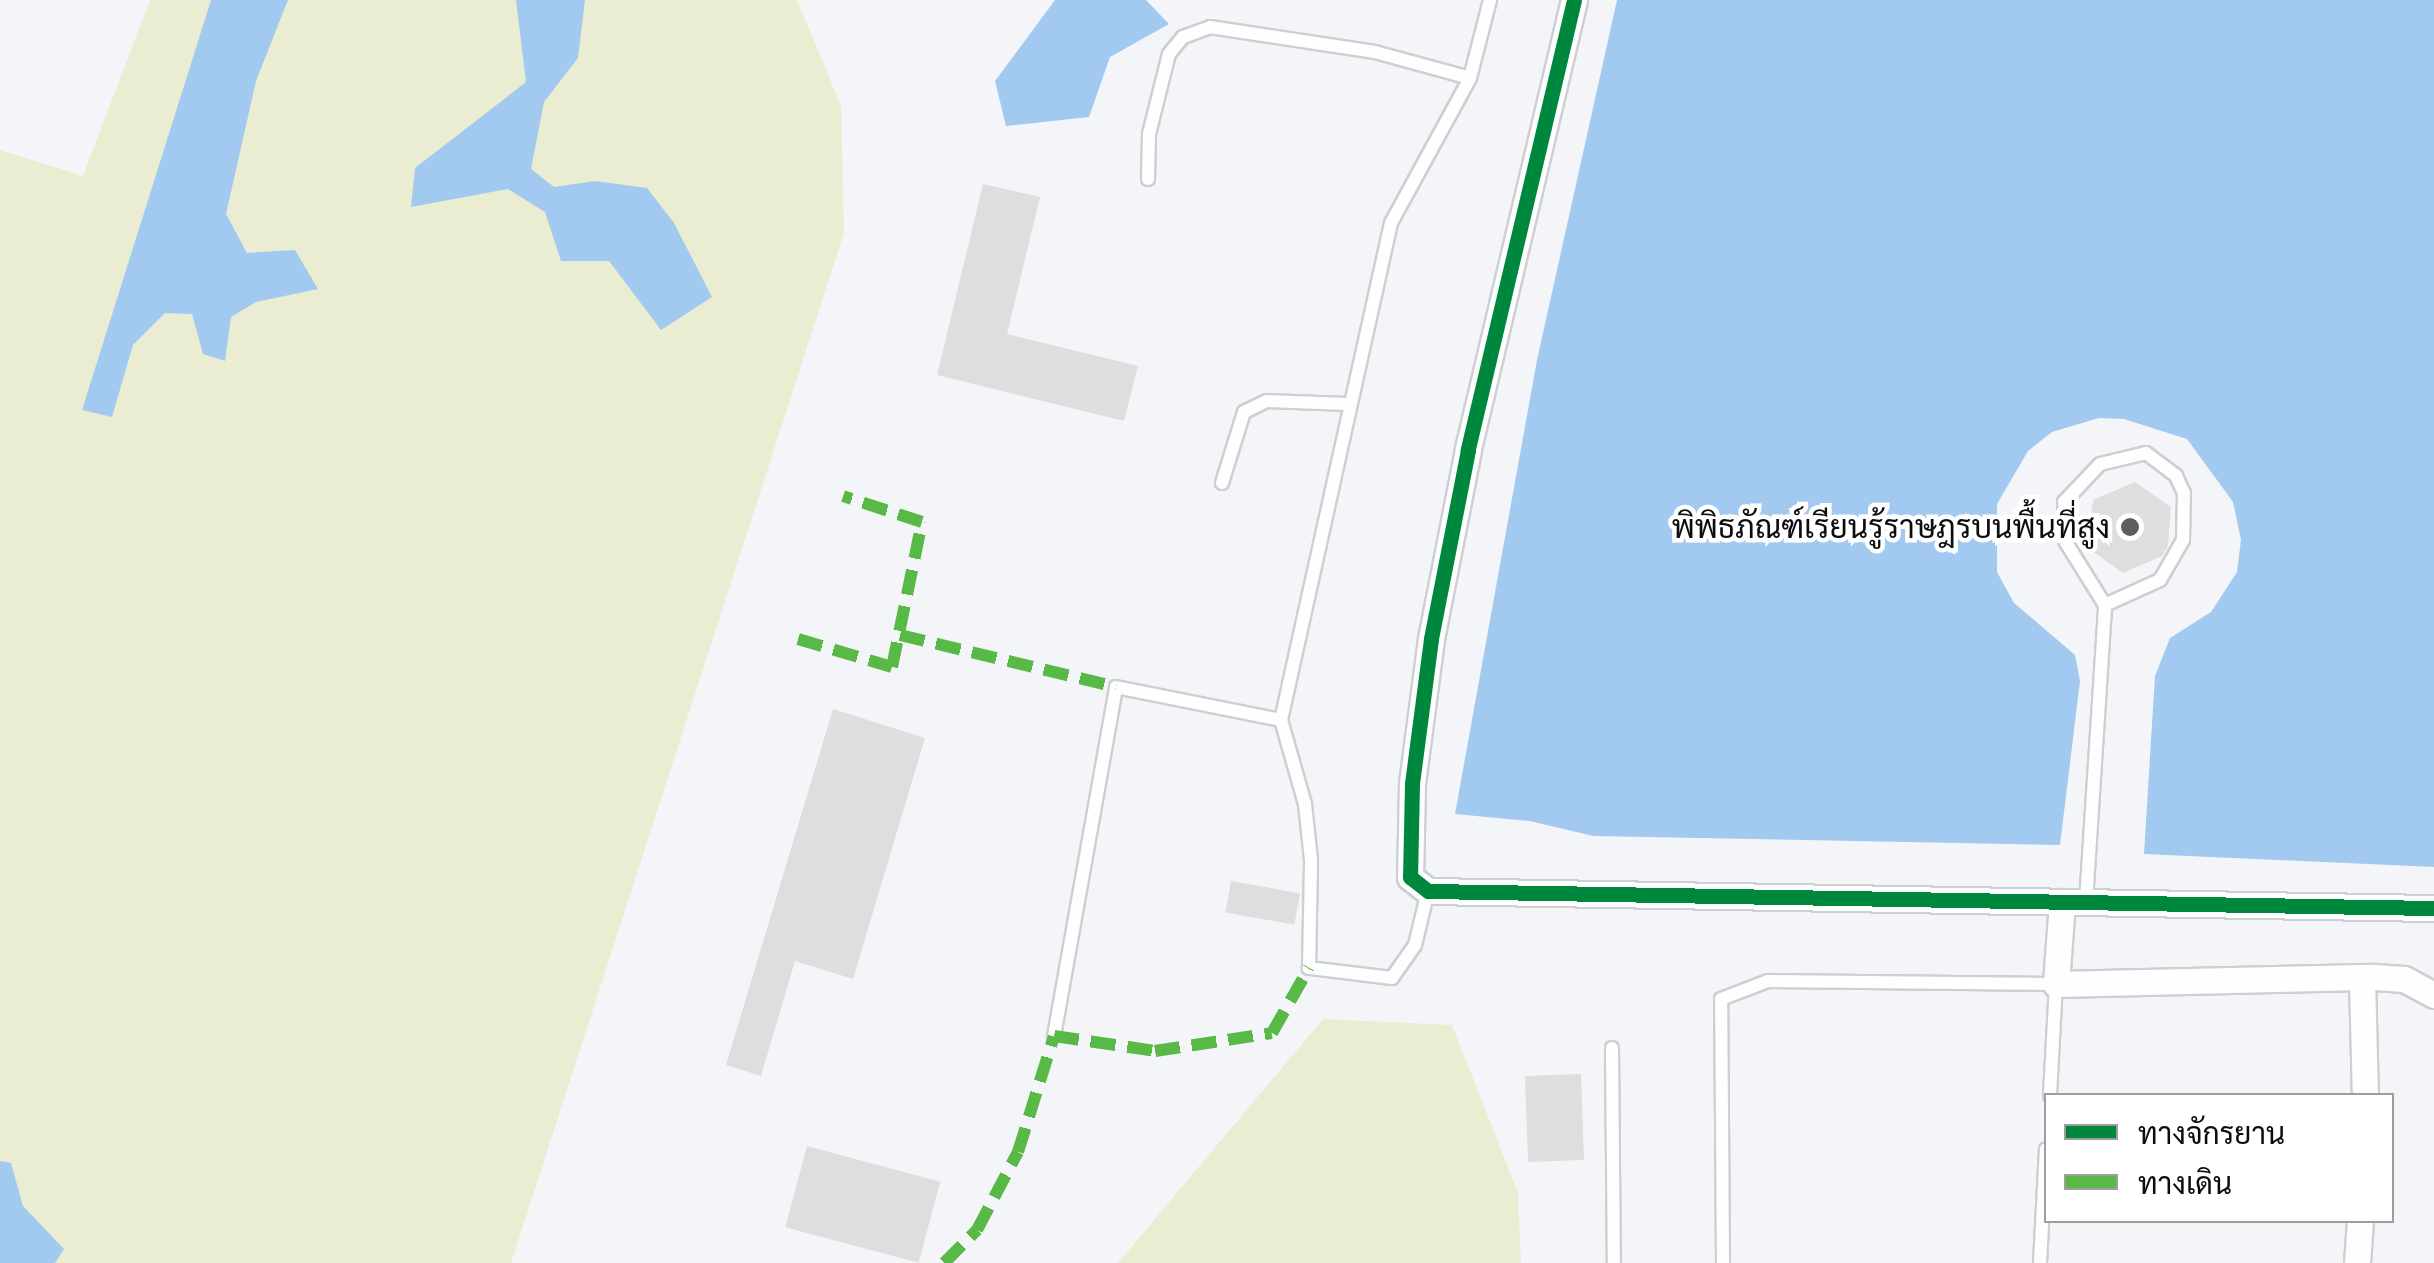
<!DOCTYPE html>
<html>
<head>
<meta charset="utf-8">
<style>
	body { margin:0 }
	#map { position:relative; width:2434px; height:1263px; overflow:hidden; background:#f3f5f8; font-family:Cabin,Sarabun,sans-serif }
	div>[style] { position:absolute }
	.green>* { inset:0; background:#eaedd2 }
	.water>* { inset:0; background:#a2caf0 }
	.building>* { inset:0; background:#dededf; transform-origin:0 0 }
	.roads { filter:drop-shadow(2px 0 #cecfd2) drop-shadow(-2px 0 #cecfd2) drop-shadow(0 2px #cecfd2) drop-shadow(0 -2px #cecfd2) }
	.lane>* { height:12px; margin:-6px; padding:0 6px; transform-origin:6px; border-radius:6px; background:#fdfefe }
	.street>* { height:25px; margin:-12.5px; padding:0 12.5px; transform-origin:12.5px; border-radius:12.5px; background:#fdfefe }
	.quiet>* { height:12px; margin-top:-6px; transform-origin:0; background:repeating-linear-gradient(90deg,#58b947 0 25px,transparent 0 37px) }
	.cycleway>* { height:15px; margin:-7.5px; padding:0 7.5px; transform-origin:7.5px; border-radius:7.5px; background:#00873e }
	.dots>* { width:28px; height:28px; translate:-50% -50%; box-sizing:border-box; border:5px solid #fff; border-radius:50% }
	span { translate:-50% -50%; white-space:nowrap; text-align:center; line-height:1.15; -webkit-text-stroke:9px #fff; paint-order:stroke }
	.poi-label { font-size:32px; color:#0c0d0f }
	.right { translate:-100% -50%; text-align:right }
	.legend { position:absolute; left:2044px; top:1093px; width:350px; height:130px; box-sizing:border-box; background:#fff; border:2px solid #9e9e9f; margin:0; padding:12px 18px; list-style:none; font-size:30px; color:#0c0d0f }
	.legend li { display:flex; align-items:center; gap:20px; height:50px }
	.legend b { width:50px; border:2px solid #9e9e9f }
</style>
</head>
<body>
<div id="map">
	<div class="green">
		<div style="clip-path:polygon(150px 0,797px 0,841px 106px,844px 233px,511px 1263px,0 1263px,0 150px,83px 176px)"></div>
		<div style="clip-path:polygon(1323px 1019px,1452px 1025px,1518px 1193px,1521px 1263px,1118px 1263px)"></div>
	</div>
	<div class="water">
		<div style="clip-path:polygon(211px 0,288px 0,256px 81px,226px 214px,247px 253px,295px 250px,318px 289px,256px 302px,231px 317px,225px 361px,203px 354px,192px 314px,165px 313px,133px 345px,112px 417px,82px 410px)"></div>
		<div style="clip-path:polygon(516px 0,585px 0,578px 58px,544px 102px,531px 169px,554px 187px,595px 181px,647px 188px,674px 223px,712px 297px,661px 330px,609px 261px,561px 261px,545px 212px,508px 189px,411px 207px,415px 168px,526px 82px)"></div>
		<div style="clip-path:polygon(1055px 0,1146px 0,1169px 24px,1110px 57px,1089px 117px,1006px 126px,995px 81px)"></div>
		<div style="clip-path:polygon(1617px 0,2434px 0,2434px 867px,2144px 854px,2155px 676px,2170px 638px,2211px 612px,2237px 572px,2241px 540px,2233px 502px,2187px 439px,2124px 419px,2099px 418px,2052px 432px,2028px 451px,1997px 504px,1997px 572px,2014px 603px,2075px 655px,2080px 681px,2060px 845px,1593px 836px,1530px 821px,1455px 814px,1537px 360px)"></div>
		<div style="clip-path:polygon(0 1161px,11px 1163px,23px 1206px,64px 1249px,55px 1263px,0 1263px)"></div>
	</div>
	<div class="building">
		<div style="clip-path:polygon(983px 184px,1040px 197px,1007px 334px,1138px 366px,1124px 421px,937px 375px)"></div>
		<div style="clip-path:polygon(2135px 482px,2171px 507px,2168px 546px,2162px 556px,2123px 573px,2088px 548px,2093px 500px)"></div>
		<div style="clip-path:polygon(833px 709px,925px 738px,853px 979px,795px 961px,761px 1076px,726px 1065px)"></div>
		<div style="left:1231px;top:881px;width:70px;height:32px;rotate:10deg"></div>
		<div style="left:1581px;top:1074px;width:86px;height:56px;rotate:88deg"></div>
		<div style="left:807px;top:1146px;width:138px;height:84px;rotate:15deg"></div>
	</div>
	<div class="roads">
		<div class="lane">
			<div style="left:1148px;top:179px;width:45px;rotate:-88.7deg"></div>
			<div style="left:1149px;top:134px;width:82px;rotate:-76deg"></div>
			<div style="left:1169px;top:54px;width:22px;rotate:-51deg"></div>
			<div style="left:1183px;top:37px;width:29px;rotate:-20deg"></div>
			<div style="left:1210px;top:27px;width:167px;rotate:8.6deg"></div>
			<div style="left:1375px;top:52px;width:98px;rotate:15.3deg"></div>
			<div style="left:1222px;top:483px;width:74px;rotate:-72.8deg"></div>
			<div style="left:1244px;top:412px;width:25px;rotate:-26deg"></div>
			<div style="left:1267px;top:401px;width:80px;rotate:2.1deg"></div>
			<div style="left:1428px;top:891px;width:56px;rotate:103.5deg"></div>
			<div style="left:1415px;top:945px;width:40px;rotate:124.9deg"></div>
			<div style="left:1392px;top:978px;width:84px;rotate:-173.1deg"></div>
			<div style="left:1309px;top:968px;width:108px;rotate:-88.9deg"></div>
			<div style="left:1311px;top:860px;width:56px;rotate:-96.1deg"></div>
			<div style="left:1305px;top:804px;width:87px;rotate:-105.9deg"></div>
			<div style="left:1281px;top:720px;width:509px;rotate:-77.52deg"></div>
			<div style="left:1391px;top:223px;width:165px;rotate:-61.4deg"></div>
			<div style="left:1470px;top:78px;width:81px;rotate:-75.6deg"></div>
			<div style="left:2086px;top:902px;width:298px;rotate:-86.3deg"></div>
			<div style="left:2105px;top:605px;width:75px;rotate:-122deg"></div>
			<div style="left:2065px;top:541px;width:39px;rotate:-91deg"></div>
			<div style="left:2064px;top:502px;width:52px;rotate:-46.5deg"></div>
			<div style="left:2100px;top:464px;width:47px;rotate:-13.4deg"></div>
			<div style="left:2146px;top:453px;width:38px;rotate:37deg"></div>
			<div style="left:2176px;top:476px;width:19px;rotate:65deg"></div>
			<div style="left:2184px;top:493px;width:47px;rotate:91.2deg"></div>
			<div style="left:2183px;top:540px;width:46px;rotate:119.9deg"></div>
			<div style="left:2160px;top:580px;width:60px;rotate:155.6deg"></div>
			<div style="left:1054px;top:1036px;width:354px;rotate:-79.9deg"></div>
			<div style="left:1116px;top:687px;width:168px;rotate:11.3deg"></div>
			<div style="left:1612px;top:1048px;width:215px;rotate:89.5deg"></div>
			<div style="left:1723px;top:1263px;width:264px;rotate:-90.4deg"></div>
			<div style="left:1721px;top:999px;width:50px;rotate:-21deg"></div>
			<div style="left:1768px;top:981px;width:288px;rotate:0.6deg"></div>
			<div style="left:2056px;top:984px;width:112px;rotate:93.1deg"></div>
			<div style="left:2040px;top:1263px;width:114px;rotate:-87deg"></div>
		</div>
		<div class="street">
			<div style="left:1574px;top:0;width:462px;rotate:103.3deg"></div>
			<div style="left:1468px;top:450px;width:193px;rotate:101.1deg"></div>
			<div style="left:1431px;top:639px;width:146px;rotate:97.5deg"></div>
			<div style="left:1412px;top:784px;width:93px;rotate:91.2deg"></div>
			<div style="left:1410px;top:877px;width:23px;rotate:38deg"></div>
			<div style="left:1428px;top:891px;width:1006px;rotate:0.97deg"></div>
			<div style="left:2062px;top:902px;width:82px;rotate:94.2deg"></div>
			<div style="left:2056px;top:984px;width:318px;rotate:-1.3deg"></div>
			<div style="left:2374px;top:977px;width:30px;rotate:4deg"></div>
			<div style="left:2404px;top:979px;width:34px;rotate:28deg"></div>
			<div style="left:2362px;top:977px;width:119px;rotate:88.6deg"></div>
			<div style="left:2357px;top:1263px;width:43px;rotate:-86deg"></div>
		</div>
	</div>
	<div class="quiet">
		<div style="left:900px;top:635px;width:222px;rotate:13.5deg"></div>
		<div style="left:798px;top:639px;width:98px;rotate:16.6deg"></div>
		<div style="left:892px;top:667px;width:148px;rotate:-78.3deg"></div>
		<div style="left:922px;top:522px;width:83px;rotate:-161.8deg"></div>
		<div style="left:944px;top:1263px;width:47px;rotate:-45deg"></div>
		<div style="left:977px;top:1230px;width:88px;rotate:-62.3deg"></div>
		<div style="left:1018px;top:1152px;width:121px;rotate:-72.8deg"></div>
		<div style="left:1054px;top:1036px;width:102px;rotate:8.4deg"></div>
		<div style="left:1155px;top:1051px;width:118px;rotate:-8.7deg"></div>
		<div style="left:1272px;top:1033px;width:75px;rotate:-60.4deg"></div>
	</div>
	<div class="cycleway">
		<div style="left:1574px;top:0;width:462px;rotate:103.3deg"></div>
		<div style="left:1468px;top:450px;width:193px;rotate:101.1deg"></div>
		<div style="left:1431px;top:639px;width:146px;rotate:97.5deg"></div>
		<div style="left:1412px;top:784px;width:93px;rotate:91.2deg"></div>
		<div style="left:1410px;top:877px;width:23px;rotate:38deg"></div>
		<div style="left:1428px;top:891px;width:1006px;rotate:0.97deg"></div>
	</div>
	<div class="dots">
		<div style="left:2130px;top:527px;background:#5d5e61"></div>
	</div>
	<div class="poi-label">
		<span class="right" style="left:2110px;top:527px">พิพิธภัณฑ์เรียนรู้ราษฎรบนพื้นที่สูง</span>
	</div>
	<ul class="legend">
	<li><b style="height:12px;background:#00873e"></b>ทางจักรยาน</li>
	<li><b style="height:12px;background:#58b947"></b>ทางเดิน</li>
	</ul>
</div>
</body>
</html>
